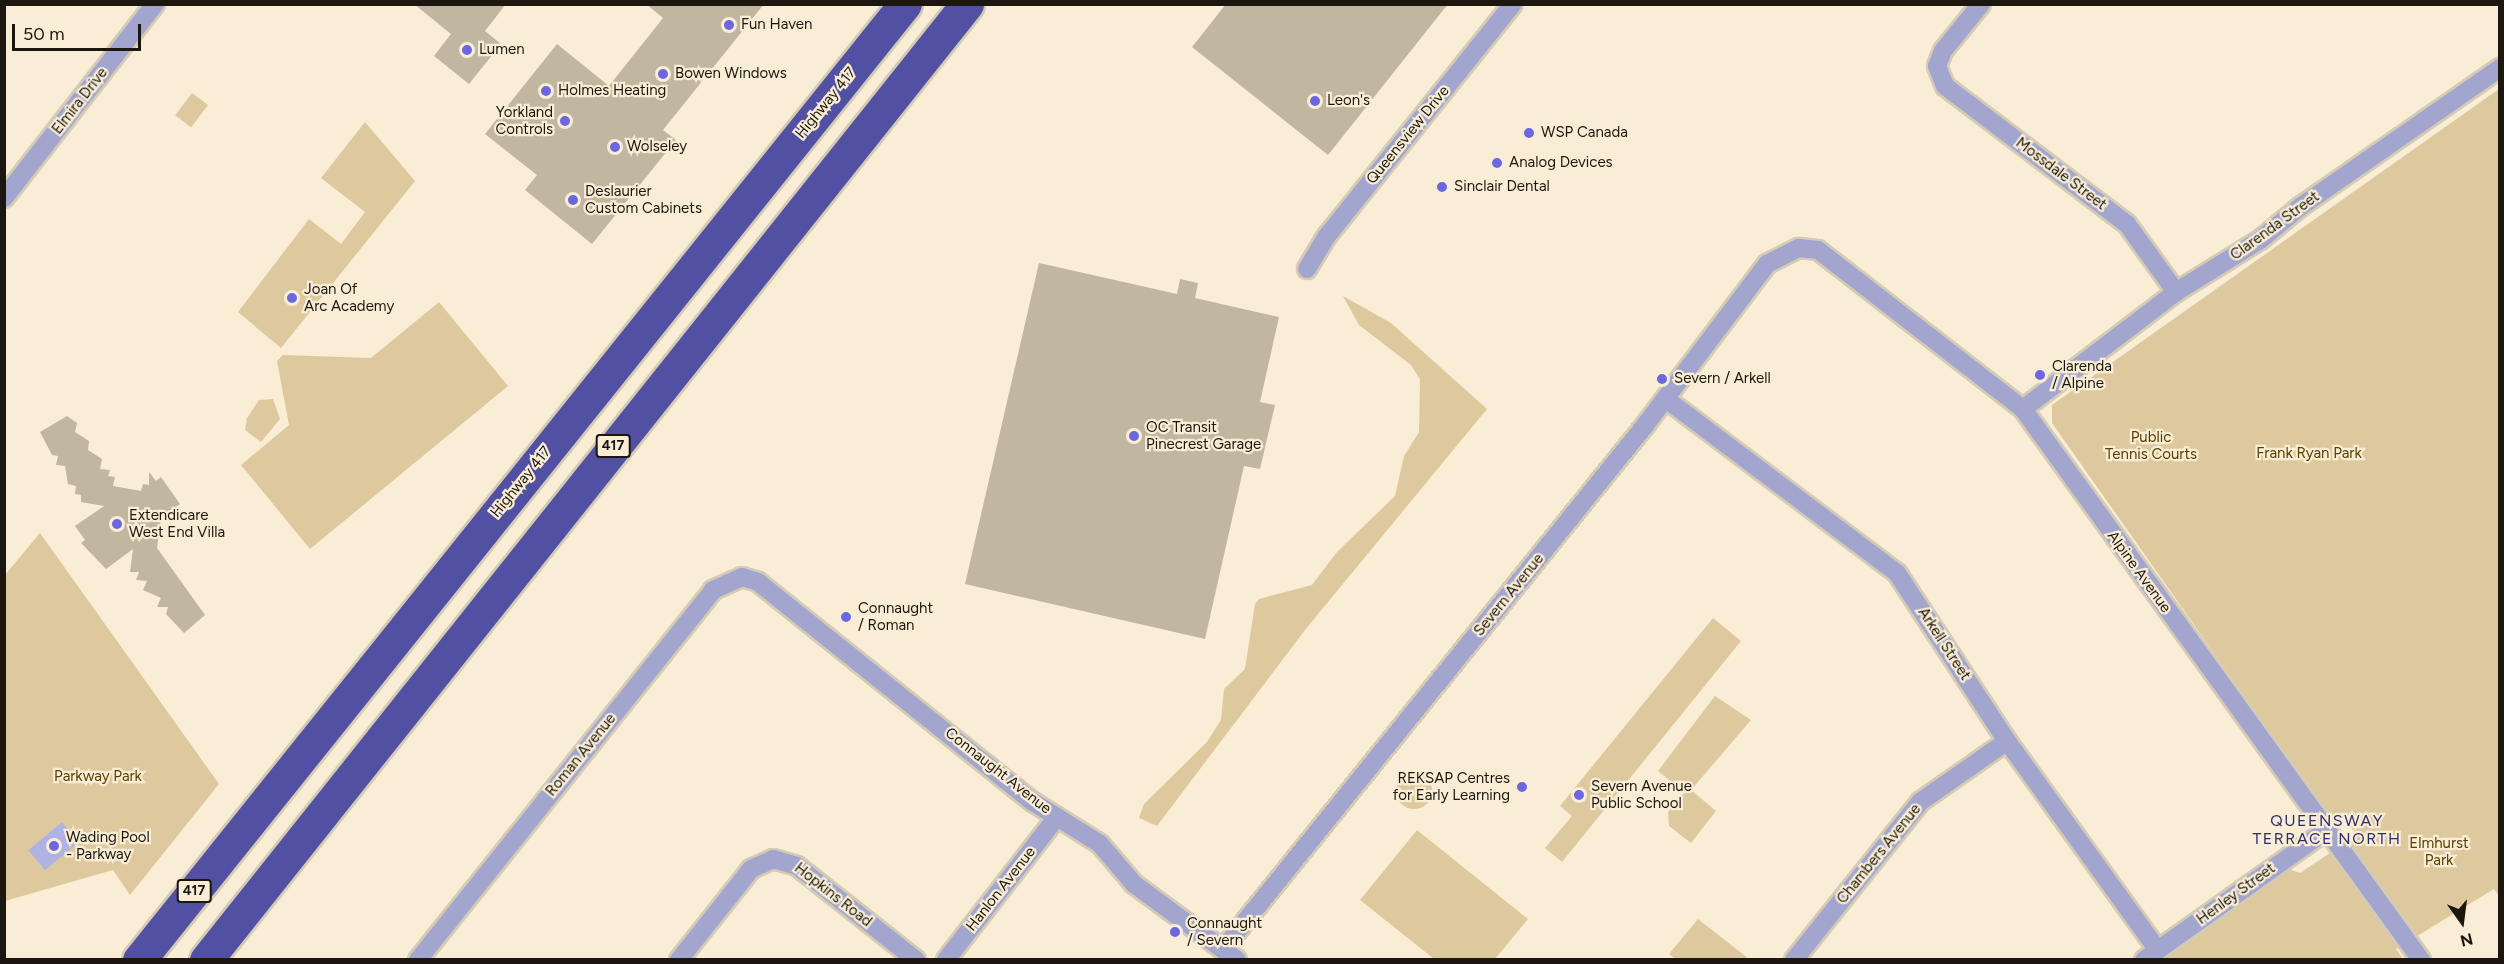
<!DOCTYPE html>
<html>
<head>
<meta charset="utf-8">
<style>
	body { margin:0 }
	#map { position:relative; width:2504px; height:964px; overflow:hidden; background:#f9edd5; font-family:Figtree,sans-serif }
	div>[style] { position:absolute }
	.green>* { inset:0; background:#dec99f; transform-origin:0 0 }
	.round { border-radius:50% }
	.water>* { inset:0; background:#afb3e4; transform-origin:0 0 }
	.building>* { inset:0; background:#c1b69f }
	.roads { filter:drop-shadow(2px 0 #d5cbb5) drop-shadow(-2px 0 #d5cbb5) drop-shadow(0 2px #d5cbb5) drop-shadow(0 -2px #d5cbb5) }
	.minor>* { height:18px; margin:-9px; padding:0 9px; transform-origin:9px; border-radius:9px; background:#a2a6ce }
	.motorway>* { height:33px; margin:-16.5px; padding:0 16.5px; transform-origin:16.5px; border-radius:16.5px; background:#5150a3 }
	.dots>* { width:16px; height:16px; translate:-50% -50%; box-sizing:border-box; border:3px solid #f9edd5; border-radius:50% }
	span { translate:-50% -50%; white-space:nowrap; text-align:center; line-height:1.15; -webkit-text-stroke:4.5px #f9edd5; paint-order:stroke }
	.shield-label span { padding:2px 4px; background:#f9edd5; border:2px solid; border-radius:4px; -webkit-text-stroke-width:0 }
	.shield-label { font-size:14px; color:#1b170f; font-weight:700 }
	.poi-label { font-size:15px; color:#1b170f }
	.left { translate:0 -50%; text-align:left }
	.right { translate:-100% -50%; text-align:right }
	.street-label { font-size:15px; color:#1b170f }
	.park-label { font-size:15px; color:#594000 }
	.neighbourhood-label { font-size:16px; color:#2f2d68; letter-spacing:1.5px }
	.frame { position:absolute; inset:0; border:6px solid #1b170f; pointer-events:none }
	.north { position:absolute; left:2432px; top:892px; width:60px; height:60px; -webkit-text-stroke:4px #f9edd5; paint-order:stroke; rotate:166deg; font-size:16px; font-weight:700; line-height:24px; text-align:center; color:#1b170f }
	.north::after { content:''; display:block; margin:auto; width:21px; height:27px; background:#1b170f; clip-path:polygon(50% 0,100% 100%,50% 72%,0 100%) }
	.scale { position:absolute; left:12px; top:24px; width:129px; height:27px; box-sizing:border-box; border:3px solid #1b170f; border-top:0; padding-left:8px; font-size:18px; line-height:21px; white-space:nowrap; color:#1b170f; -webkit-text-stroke:4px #f9edd5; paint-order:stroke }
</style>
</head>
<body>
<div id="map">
	<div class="green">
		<div style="clip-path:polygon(2499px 89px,2499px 896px,2494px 889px,2396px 949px,2403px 959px,2161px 959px,2289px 869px,2300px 873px,2357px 835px,2344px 818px,2336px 823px,2330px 818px,2052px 423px,2052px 405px)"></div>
		<div style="left:192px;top:93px;width:20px;height:28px;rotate:37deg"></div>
		<div style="clip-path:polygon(365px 122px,415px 181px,281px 348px,238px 312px,309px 219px,341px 244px,365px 212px,321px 178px)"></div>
		<div style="clip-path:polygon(1343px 296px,1391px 323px,1487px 409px,1305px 630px,1157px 826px,1139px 818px,1144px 804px,1207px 742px,1221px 720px,1224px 689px,1245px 669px,1255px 604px,1259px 599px,1312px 585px,1337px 552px,1395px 496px,1404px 456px,1419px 432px,1420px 379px,1411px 365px,1359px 325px)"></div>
		<div style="clip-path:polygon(439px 302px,508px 386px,310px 549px,241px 465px,289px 425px,277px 361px,283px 355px,371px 358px)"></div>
		<div style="clip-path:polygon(273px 399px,280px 419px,261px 442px,245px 430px,247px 418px,259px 400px)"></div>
		<div style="clip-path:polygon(40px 533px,219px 784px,130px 895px,113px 870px,5px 901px,5px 575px)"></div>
		<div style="clip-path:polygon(1713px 618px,1741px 641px,1562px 862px,1545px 848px,1572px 816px,1560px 806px)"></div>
		<div style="clip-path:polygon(1715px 696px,1751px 720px,1691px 790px,1716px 811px,1691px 843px,1669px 826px,1668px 812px,1684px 792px,1658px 771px)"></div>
		<div class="round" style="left:1396px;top:773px;width:36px;height:36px"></div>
		<div style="clip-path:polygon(1417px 830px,1528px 919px,1495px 959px,1434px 959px,1360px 900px)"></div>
		<div style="clip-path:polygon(1698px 919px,1749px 959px,1675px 959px,1669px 954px)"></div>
	</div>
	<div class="water">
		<div style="left:62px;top:822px;width:26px;height:44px;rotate:50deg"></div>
	</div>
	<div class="building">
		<div style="clip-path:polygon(414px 4px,506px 4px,485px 31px,501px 44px,469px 84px,434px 56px,451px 34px)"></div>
		<div style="clip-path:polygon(646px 4px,764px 4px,663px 130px,676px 140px,592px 244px,525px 190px,537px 175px,485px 134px,557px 44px,609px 86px,663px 18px)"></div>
		<div style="clip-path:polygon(1226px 4px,1448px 4px,1328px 155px,1192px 47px)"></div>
		<div style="clip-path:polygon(1039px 263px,1177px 294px,1180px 279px,1198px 283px,1195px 298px,1279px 317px,1260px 402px,1275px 405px,1260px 469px,1244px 466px,1205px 639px,965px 584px)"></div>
		<div style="clip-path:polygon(67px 416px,77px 423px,75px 432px,89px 441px,88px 450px,102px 459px,100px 469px,110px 470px,108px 476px,115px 477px,113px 486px,141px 491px,143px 484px,149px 485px,149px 472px,156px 481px,161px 477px,180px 504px,176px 507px,181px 516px,161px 517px,157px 548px,205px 615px,184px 633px,166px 614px,168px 607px,157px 607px,161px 598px,143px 590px,147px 581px,136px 580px,139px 572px,130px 572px,133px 549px,106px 569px,81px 543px,85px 540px,75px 526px,104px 506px,81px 502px,81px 495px,75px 494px,76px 486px,68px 484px,65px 466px,56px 465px,58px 456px,52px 455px,40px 432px)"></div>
	</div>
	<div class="roads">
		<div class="minor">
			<div style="left:1981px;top:4px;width:60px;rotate:129deg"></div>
			<div style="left:1943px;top:51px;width:16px;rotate:112deg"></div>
			<div style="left:1937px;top:66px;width:22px;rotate:68deg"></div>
			<div style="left:1945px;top:86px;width:228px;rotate:37.2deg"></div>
			<div style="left:2127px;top:224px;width:84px;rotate:54.2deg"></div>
			<div style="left:4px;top:198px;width:246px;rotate:-52.1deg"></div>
			<div style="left:1307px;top:269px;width:39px;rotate:-59deg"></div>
			<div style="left:1327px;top:236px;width:297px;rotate:-51.3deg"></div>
			<div style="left:1666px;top:399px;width:289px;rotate:37deg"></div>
			<div style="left:1897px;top:573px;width:201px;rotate:56.8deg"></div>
			<div style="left:2007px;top:741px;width:258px;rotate:54.2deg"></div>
			<div style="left:2023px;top:409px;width:193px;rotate:-37.4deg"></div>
			<div style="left:2176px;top:292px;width:99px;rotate:-31.8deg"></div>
			<div style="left:2260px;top:240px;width:52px;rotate:-39.5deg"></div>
			<div style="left:2300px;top:207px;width:244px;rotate:-34.8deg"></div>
			<div style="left:1223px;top:949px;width:669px;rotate:-51.13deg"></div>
			<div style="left:1643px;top:428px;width:206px;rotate:-52.9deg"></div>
			<div style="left:1767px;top:264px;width:36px;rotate:-27deg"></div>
			<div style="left:1799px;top:248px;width:19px;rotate:6deg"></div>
			<div style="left:1818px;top:250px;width:259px;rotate:37.8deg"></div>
			<div style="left:2023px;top:409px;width:680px;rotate:54.16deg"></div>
			<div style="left:418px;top:960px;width:473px;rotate:-51.4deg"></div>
			<div style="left:713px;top:590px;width:32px;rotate:-24deg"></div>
			<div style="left:742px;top:577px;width:17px;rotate:17deg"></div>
			<div style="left:758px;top:582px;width:352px;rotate:38.7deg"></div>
			<div style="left:1033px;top:802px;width:79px;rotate:32.1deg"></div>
			<div style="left:1100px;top:844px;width:52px;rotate:49.6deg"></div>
			<div style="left:1134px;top:884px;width:128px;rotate:36.4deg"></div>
			<div style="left:679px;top:960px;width:116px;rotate:-51.6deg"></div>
			<div style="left:751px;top:869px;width:24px;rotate:-24deg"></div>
			<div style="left:773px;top:859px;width:25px;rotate:16deg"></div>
			<div style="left:797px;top:866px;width:152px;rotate:38.3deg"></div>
			<div style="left:946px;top:960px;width:181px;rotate:-52.2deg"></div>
			<div style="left:1794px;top:960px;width:202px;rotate:-51.4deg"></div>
			<div style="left:1920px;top:802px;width:106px;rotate:-35deg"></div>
			<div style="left:2144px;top:960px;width:224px;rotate:-35.4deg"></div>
		</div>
		<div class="motorway">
			<div style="left:139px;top:960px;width:1225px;rotate:-51.3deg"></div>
			<div style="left:206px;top:960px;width:1222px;rotate:-51.48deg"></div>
		</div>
	</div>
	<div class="dots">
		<div style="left:729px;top:25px;background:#6b67e1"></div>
		<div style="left:467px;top:50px;background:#6b67e1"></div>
		<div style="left:663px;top:74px;background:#6b67e1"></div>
		<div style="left:546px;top:91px;background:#6b67e1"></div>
		<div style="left:1315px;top:101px;background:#6b67e1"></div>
		<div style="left:565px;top:121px;background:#6b67e1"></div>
		<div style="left:1529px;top:133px;background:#6b67e1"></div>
		<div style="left:615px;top:147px;background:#6b67e1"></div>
		<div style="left:1497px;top:163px;background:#6b67e1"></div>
		<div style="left:1442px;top:187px;background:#6b67e1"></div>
		<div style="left:573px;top:200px;background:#6b67e1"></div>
		<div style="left:292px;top:298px;background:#6b67e1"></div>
		<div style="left:2040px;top:375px;background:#6b67e1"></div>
		<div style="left:1662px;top:379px;background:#6b67e1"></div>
		<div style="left:1134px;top:436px;background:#6b67e1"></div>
		<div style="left:117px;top:524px;background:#6b67e1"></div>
		<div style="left:846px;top:617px;background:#6b67e1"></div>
		<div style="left:1522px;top:787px;background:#6b67e1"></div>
		<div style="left:1579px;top:795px;background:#6b67e1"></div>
		<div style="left:54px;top:846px;background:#6b67e1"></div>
		<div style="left:1175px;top:932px;background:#6b67e1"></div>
	</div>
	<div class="shield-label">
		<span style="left:613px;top:446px">417</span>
		<span style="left:194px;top:891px">417</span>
	</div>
	<div class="poi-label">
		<span class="left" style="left:741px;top:25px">Fun Haven</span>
		<span class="left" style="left:479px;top:50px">Lumen</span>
		<span class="left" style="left:675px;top:74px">Bowen Windows</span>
		<span class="left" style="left:558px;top:91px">Holmes Heating</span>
		<span class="left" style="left:1327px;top:101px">Leon's</span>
		<span class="right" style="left:553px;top:121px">Yorkland<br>Controls</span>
		<span class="left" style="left:1541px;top:133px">WSP Canada</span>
		<span class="left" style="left:627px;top:147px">Wolseley</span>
		<span class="left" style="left:1509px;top:163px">Analog Devices</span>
		<span class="left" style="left:1454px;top:187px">Sinclair Dental</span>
		<span class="left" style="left:585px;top:200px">Deslaurier<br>Custom Cabinets</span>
		<span class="left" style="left:304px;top:298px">Joan Of<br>Arc Academy</span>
		<span class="left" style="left:2052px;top:375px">Clarenda<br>/ Alpine</span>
		<span class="left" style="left:1674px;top:379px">Severn / Arkell</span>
		<span class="left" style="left:1146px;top:436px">OC Transit<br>Pinecrest Garage</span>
		<span class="left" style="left:129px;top:524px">Extendicare<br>West End Villa</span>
		<span class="left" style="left:858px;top:617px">Connaught<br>/ Roman</span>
		<span class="right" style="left:1510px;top:787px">REKSAP Centres<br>for Early Learning</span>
		<span class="left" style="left:1591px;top:795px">Severn Avenue<br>Public School</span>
		<span class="left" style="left:66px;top:846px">Wading Pool<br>- Parkway</span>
		<span class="left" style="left:1187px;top:932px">Connaught<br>/ Severn</span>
	</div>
	<div class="street-label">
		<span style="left:80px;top:101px;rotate:-52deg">Elmira Drive</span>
		<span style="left:826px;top:103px;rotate:-51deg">Highway 417</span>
		<span style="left:1408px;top:135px;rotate:-51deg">Queensview Drive</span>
		<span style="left:2061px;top:174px;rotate:37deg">Mossdale Street</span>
		<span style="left:2275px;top:226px;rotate:-36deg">Clarenda Street</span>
		<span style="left:521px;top:482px;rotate:-51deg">Highway 417</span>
		<span style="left:2139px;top:572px;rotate:54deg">Alpine Avenue</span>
		<span style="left:1509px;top:595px;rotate:-51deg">Severn Avenue</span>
		<span style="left:1944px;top:644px;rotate:57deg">Arkell Street</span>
		<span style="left:581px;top:755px;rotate:-51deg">Roman Avenue</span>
		<span style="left:998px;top:771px;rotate:38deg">Connaught Avenue</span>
		<span style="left:1879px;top:854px;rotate:-51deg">Chambers Avenue</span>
		<span style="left:1001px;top:889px;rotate:-52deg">Hanlon Avenue</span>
		<span style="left:2236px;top:894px;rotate:-36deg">Henley Street</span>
		<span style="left:833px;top:895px;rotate:38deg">Hopkins Road</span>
	</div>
	<div class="park-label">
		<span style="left:2151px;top:446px">Public<br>Tennis Courts</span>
		<span style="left:2309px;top:454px">Frank Ryan Park</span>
		<span style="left:98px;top:777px">Parkway Park</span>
		<span style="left:2439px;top:852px">Elmhurst<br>Park</span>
	</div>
	<div class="neighbourhood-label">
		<span style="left:2327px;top:830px">QUEENSWAY<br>TERRACE NORTH</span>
	</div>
	<div class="frame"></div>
	<div class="north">N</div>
	<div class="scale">50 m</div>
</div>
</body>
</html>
